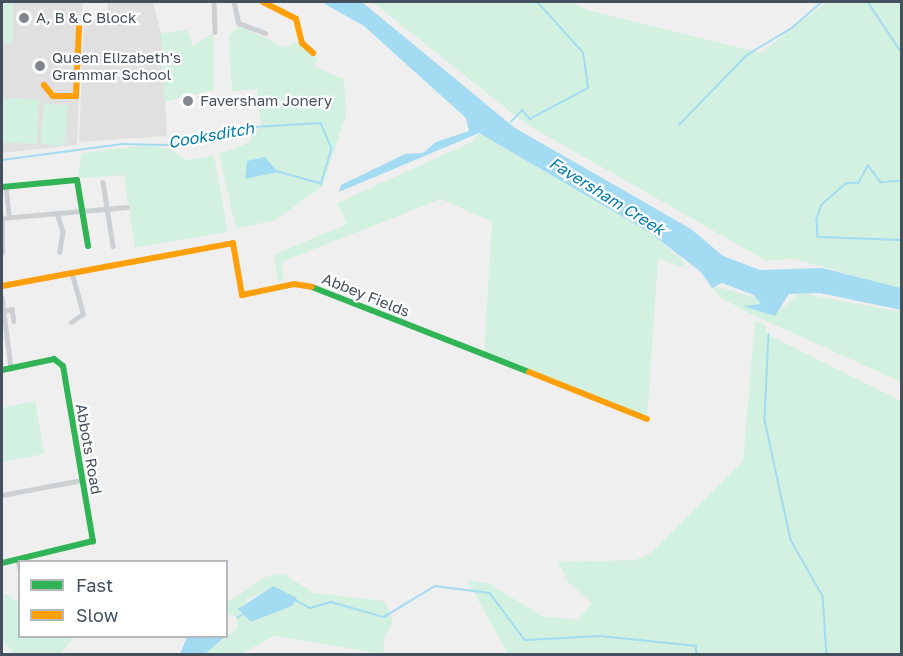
<!DOCTYPE html>
<html>
<head>
<meta charset="utf-8">
<style>
	body { margin:0 }
	#map { position:relative; width:903px; height:656px; overflow:hidden; background:#f0efef; font-family:"Golos Text",sans-serif }
	div>[style] { position:absolute }
	.education>* { inset:0; background:#e1e0e1 }
	.green>* { inset:0; background:#d2f1e0; transform-origin:0 0 }
	.water>* { inset:0; background:#a3dbf2 }
	.stream>* { height:1.5px; margin:-0.75px; padding:0 0.75px; transform-origin:0.75px; border-radius:0.75px; background:#a3dbf2 }
	.street>* { height:4.5px; margin:-2.25px; padding:0 2.25px; transform-origin:2.25px; border-radius:2.25px; background:#cdd0d3 }
	.fast>* { height:6px; margin:-3px; padding:0 3px; transform-origin:3px; border-radius:3px; background:#30b455 }
	.slow>* { height:6px; margin:-3px; padding:0 3px; transform-origin:3px; border-radius:3px; background:#ff9f0a }
	.dots>* { width:16px; height:16px; translate:-50% -50%; box-sizing:border-box; border:3px solid #fff; border-radius:50% }
	span { translate:-50% -50%; white-space:nowrap; text-align:center; line-height:1.15; -webkit-text-stroke:4.5px #fff; paint-order:stroke }
	.poi-label { font-size:15px; color:#45505d }
	.left { translate:0 -50%; text-align:left }
	.street-label { font-size:15px; color:#45505d }
	.water-label { font-size:16px; color:#027cac; font-style:italic }
	.frame { position:absolute; inset:0; border:3px solid #45505d; pointer-events:none }
	.legend { position:absolute; left:18px; top:560px; width:210px; height:78px; box-sizing:border-box; background:#fff; border:2px solid #b5b9be; margin:0; padding:8px 10px; list-style:none; font-size:18px; color:#45505d }
	.legend li { display:flex; align-items:center; gap:12px; height:30px }
	.legend b { width:30px; border:2px solid #b5b9be }
</style>
</head>
<body>
<div id="map">
	<div class="education">
		<div style="clip-path:polygon(13px 2px,83px 2px,77px 145px,2px 153px,2px 43px,13px 42px)"></div>
		<div style="clip-path:polygon(107px 2px,153px 2px,161px 33px,167px 136px,79px 142px,84px 19px,109px 19px)"></div>
	</div>
	<div class="green">
		<div style="left:2px;top:2px;width:11px;height:41px"></div>
		<div style="clip-path:polygon(372px 2px,572px 2px,587px 10px,761px 53px,827px 2px,901px 2px,901px 289px,795px 259px,765px 260px,526px 124px)"></div>
		<div style="clip-path:polygon(239px 26px,284px 47px,298px 42px,318px 59px,314px 67px,344px 79px,346px 116px,322px 187px,275px 220px,236px 229px,219px 154px,248px 143px,261px 124px,257px 89px,232px 91px,229px 35px)"></div>
		<div style="clip-path:polygon(187px 30px,193px 46px,213px 33px,214px 90px,164px 102px,161px 33px)"></div>
		<div style="left:2px;top:98px;width:37px;height:44px;rotate:3deg"></div>
		<div style="left:44px;top:103px;width:24px;height:41px;rotate:5deg"></div>
		<div style="clip-path:polygon(479px 133px,649px 232px,681px 259px,686px 268px,658px 259px,647px 419px,484px 354px,492px 222px,441px 199px,281px 262px,284px 279px,278px 282px,274px 255px,347px 224px,337px 203px,472px 142px)"></div>
		<div style="clip-path:polygon(149px 145px,170px 149px,185px 160px,214px 156px,228px 232px,135px 248px,124px 175px,78px 178px,81px 153px)"></div>
		<div style="clip-path:polygon(709px 284px,752px 297px,773px 295px,778px 312px,800px 293px,901px 312px,901px 382px,753px 315px,721px 298px)"></div>
		<div style="clip-path:polygon(755px 321px,766px 326px,766px 334px,901px 401px,901px 654px,508px 654px,467px 580px,490px 584px,541px 616px,578px 620px,592px 603px,569px 583px,558px 562px,636px 560px,652px 552px,743px 461px)"></div>
		<div style="clip-path:polygon(35px 401px,44px 454px,2px 462px,2px 408px)"></div>
		<div style="clip-path:polygon(evenodd,284px 574px,314px 593px,385px 601px,393px 622px,385px 635px,383px 654px,274px 636px,241px 654px,205px 654px,237px 629px,237px 618px,227px 613px,227px 603px,265px 577px,284px 574px,273px 586px,292px 606px,251px 622px,246px 600px,273px 586px)"></div>
		<div style="clip-path:polygon(7px 594px,19px 603px,20px 636px,75px 637px,60px 654px,15px 654px,2px 641px,2px 596px)"></div>
	</div>
	<div class="water">
		<div style="clip-path:polygon(362px 2px,515px 128px,691px 229px,723px 256px,760px 270px,822px 268px,901px 288px,901px 310px,820px 293px,789px 294px,775px 316px,743px 306px,761px 304px,754px 295px,722px 283px,712px 288px,701px 272px,649px 232px,479px 133px,339px 192px,341px 185px,405px 154px,423px 153px,436px 142px,469px 131px,466px 118px,364px 26px,323px 3px)"></div>
		<div style="clip-path:polygon(265px 157px,278px 172px,245px 179px,247px 161px)"></div>
		<div style="clip-path:polygon(273px 586px,297px 598px,292px 606px,251px 622px,238px 609px)"></div>
		<div style="clip-path:polygon(187px 637px,187px 636px,225px 637px,205px 654px,180px 654px)"></div>
	</div>
	<div class="stream">
		<div style="left:868px;top:2px;width:61px;rotate:56.3deg"></div>
		<div style="left:511px;top:122px;width:16px;rotate:-47deg"></div>
		<div style="left:522px;top:110px;width:12px;rotate:48deg"></div>
		<div style="left:530px;top:119px;width:66px;rotate:-28.1deg"></div>
		<div style="left:588px;top:88px;width:35px;rotate:-98deg"></div>
		<div style="left:583px;top:53px;width:69px;rotate:-132deg"></div>
		<div style="left:679px;top:125px;width:98px;rotate:-45.8deg"></div>
		<div style="left:747px;top:55px;width:52px;rotate:-31deg"></div>
		<div style="left:792px;top:28px;width:40px;rotate:-41deg"></div>
		<div style="left:430px;top:152px;width:16px;rotate:-27deg"></div>
		<div style="left:2px;top:160px;width:121px;rotate:-7.6deg"></div>
		<div style="left:122px;top:144px;width:44px;rotate:1.3deg"></div>
		<div style="left:166px;top:145px;width:75px;rotate:-13.1deg"></div>
		<div style="left:239px;top:128px;width:82px;rotate:-3.5deg"></div>
		<div style="left:321px;top:123px;width:28px;rotate:67deg"></div>
		<div style="left:332px;top:149px;width:37px;rotate:107deg"></div>
		<div style="left:321px;top:184px;width:45px;rotate:-164.4deg"></div>
		<div style="left:902px;top:181px;width:21px;rotate:175deg"></div>
		<div style="left:881px;top:183px;width:21px;rotate:-127deg"></div>
		<div style="left:868px;top:166px;width:19px;rotate:118deg"></div>
		<div style="left:859px;top:183px;width:13px;rotate:176deg"></div>
		<div style="left:846px;top:184px;width:32px;rotate:139deg"></div>
		<div style="left:822px;top:205px;width:15px;rotate:110deg"></div>
		<div style="left:817px;top:219px;width:18px;rotate:87deg"></div>
		<div style="left:818px;top:237px;width:84px;rotate:2deg"></div>
		<div style="left:769px;top:334px;width:86px;rotate:92.7deg"></div>
		<div style="left:765px;top:420px;width:123px;rotate:77.8deg"></div>
		<div style="left:791px;top:540px;width:64px;rotate:60.3deg"></div>
		<div style="left:823px;top:596px;width:58px;rotate:86.1deg"></div>
		<div style="left:295px;top:600px;width:17px;rotate:28deg"></div>
		<div style="left:310px;top:608px;width:22px;rotate:-16deg"></div>
		<div style="left:331px;top:602px;width:55px;rotate:15.8deg"></div>
		<div style="left:384px;top:617px;width:60px;rotate:-31.3deg"></div>
		<div style="left:435px;top:586px;width:55px;rotate:7.3deg"></div>
		<div style="left:490px;top:593px;width:59px;rotate:53.3deg"></div>
		<div style="left:525px;top:640px;width:75px;rotate:-3.1deg"></div>
		<div style="left:600px;top:636px;width:97px;rotate:5.9deg"></div>
		<div style="left:696px;top:646px;width:8px;rotate:83deg"></div>
		<div style="left:237px;top:618px;width:7px;rotate:-34deg"></div>
	</div>
	<div class="street">
		<div style="left:214px;top:2px;width:30px;rotate:88deg"></div>
		<div style="left:234px;top:2px;width:22px;rotate:77deg"></div>
		<div style="left:239px;top:23px;width:28px;rotate:21deg"></div>
		<div style="left:103px;top:182px;width:65px;rotate:81.1deg"></div>
		<div style="left:6px;top:186px;width:31px;rotate:84deg"></div>
		<div style="left:57px;top:213px;width:20px;rotate:72deg"></div>
		<div style="left:63px;top:232px;width:20px;rotate:99deg"></div>
		<div style="left:2px;top:218px;width:125px;rotate:-5deg"></div>
		<div style="left:2px;top:253px;width:35px;rotate:-90deg"></div>
		<div style="left:2px;top:297px;width:72px;rotate:82.8deg"></div>
		<div style="left:3px;top:311px;width:9px;rotate:-13deg"></div>
		<div style="left:12px;top:309px;width:12px;rotate:81deg"></div>
		<div style="left:71px;top:322px;width:14px;rotate:-34deg"></div>
		<div style="left:83px;top:314px;width:41px;rotate:-105.8deg"></div>
		<div style="left:2px;top:495px;width:81px;rotate:-10.6deg"></div>
		<div style="left:18px;top:560px;width:9px;rotate:77deg"></div>
	</div>
	<div class="fast">
		<div style="left:2px;top:187px;width:75px;rotate:-5.3deg"></div>
		<div style="left:77px;top:180px;width:67px;rotate:80.5deg"></div>
		<div style="left:312px;top:287px;width:233px;rotate:21.4deg"></div>
		<div style="left:2px;top:370px;width:53px;rotate:-11.9deg"></div>
		<div style="left:54px;top:359px;width:11px;rotate:38deg"></div>
		<div style="left:63px;top:366px;width:178px;rotate:80.3deg"></div>
		<div style="left:93px;top:541px;width:94px;rotate:166.4deg"></div>
	</div>
	<div class="slow">
		<div style="left:263px;top:2px;width:37px;rotate:27deg"></div>
		<div style="left:296px;top:19px;width:25px;rotate:76deg"></div>
		<div style="left:302px;top:43px;width:15px;rotate:42deg"></div>
		<div style="left:44px;top:85px;width:14px;rotate:51deg"></div>
		<div style="left:53px;top:96px;width:23px"></div>
		<div style="left:76px;top:96px;width:70px;rotate:-87.5deg"></div>
		<div style="left:2px;top:286px;width:235px;rotate:-10.5deg"></div>
		<div style="left:233px;top:243px;width:53px;rotate:80.2deg"></div>
		<div style="left:242px;top:295px;width:53px;rotate:-11.9deg"></div>
		<div style="left:294px;top:284px;width:18px;rotate:9deg"></div>
		<div style="left:529px;top:372px;width:127px;rotate:21.7deg"></div>
	</div>
	<div class="dots">
		<div style="left:24px;top:18px;background:#818890"></div>
		<div style="left:40px;top:66px;background:#818890"></div>
		<div style="left:188px;top:101px;background:#818890"></div>
	</div>
	<div class="poi-label">
		<span class="left" style="left:36px;top:18px">A, B &amp; C Block</span>
		<span class="left" style="left:52px;top:66px">Queen Elizabeth's<br>Grammar School</span>
		<span class="left" style="left:200px;top:101px">Faversham Jonery</span>
	</div>
	<div class="street-label">
		<span style="left:366px;top:295px;rotate:22deg">Abbey Fields</span>
		<span style="left:89px;top:449px;rotate:80deg">Abbots Road</span>
	</div>
	<div class="water-label">
		<span style="left:211px;top:135px;rotate:-10deg">Cooksditch</span>
		<span style="left:607px;top:196px;rotate:32deg">Faversham Creek</span>
	</div>
	<div class="frame"></div>
	<ul class="legend">
	<li><b style="height:8px;background:#30b455"></b>Fast</li>
	<li><b style="height:8px;background:#ff9f0a"></b>Slow</li>
	</ul>
</div>
</body>
</html>
